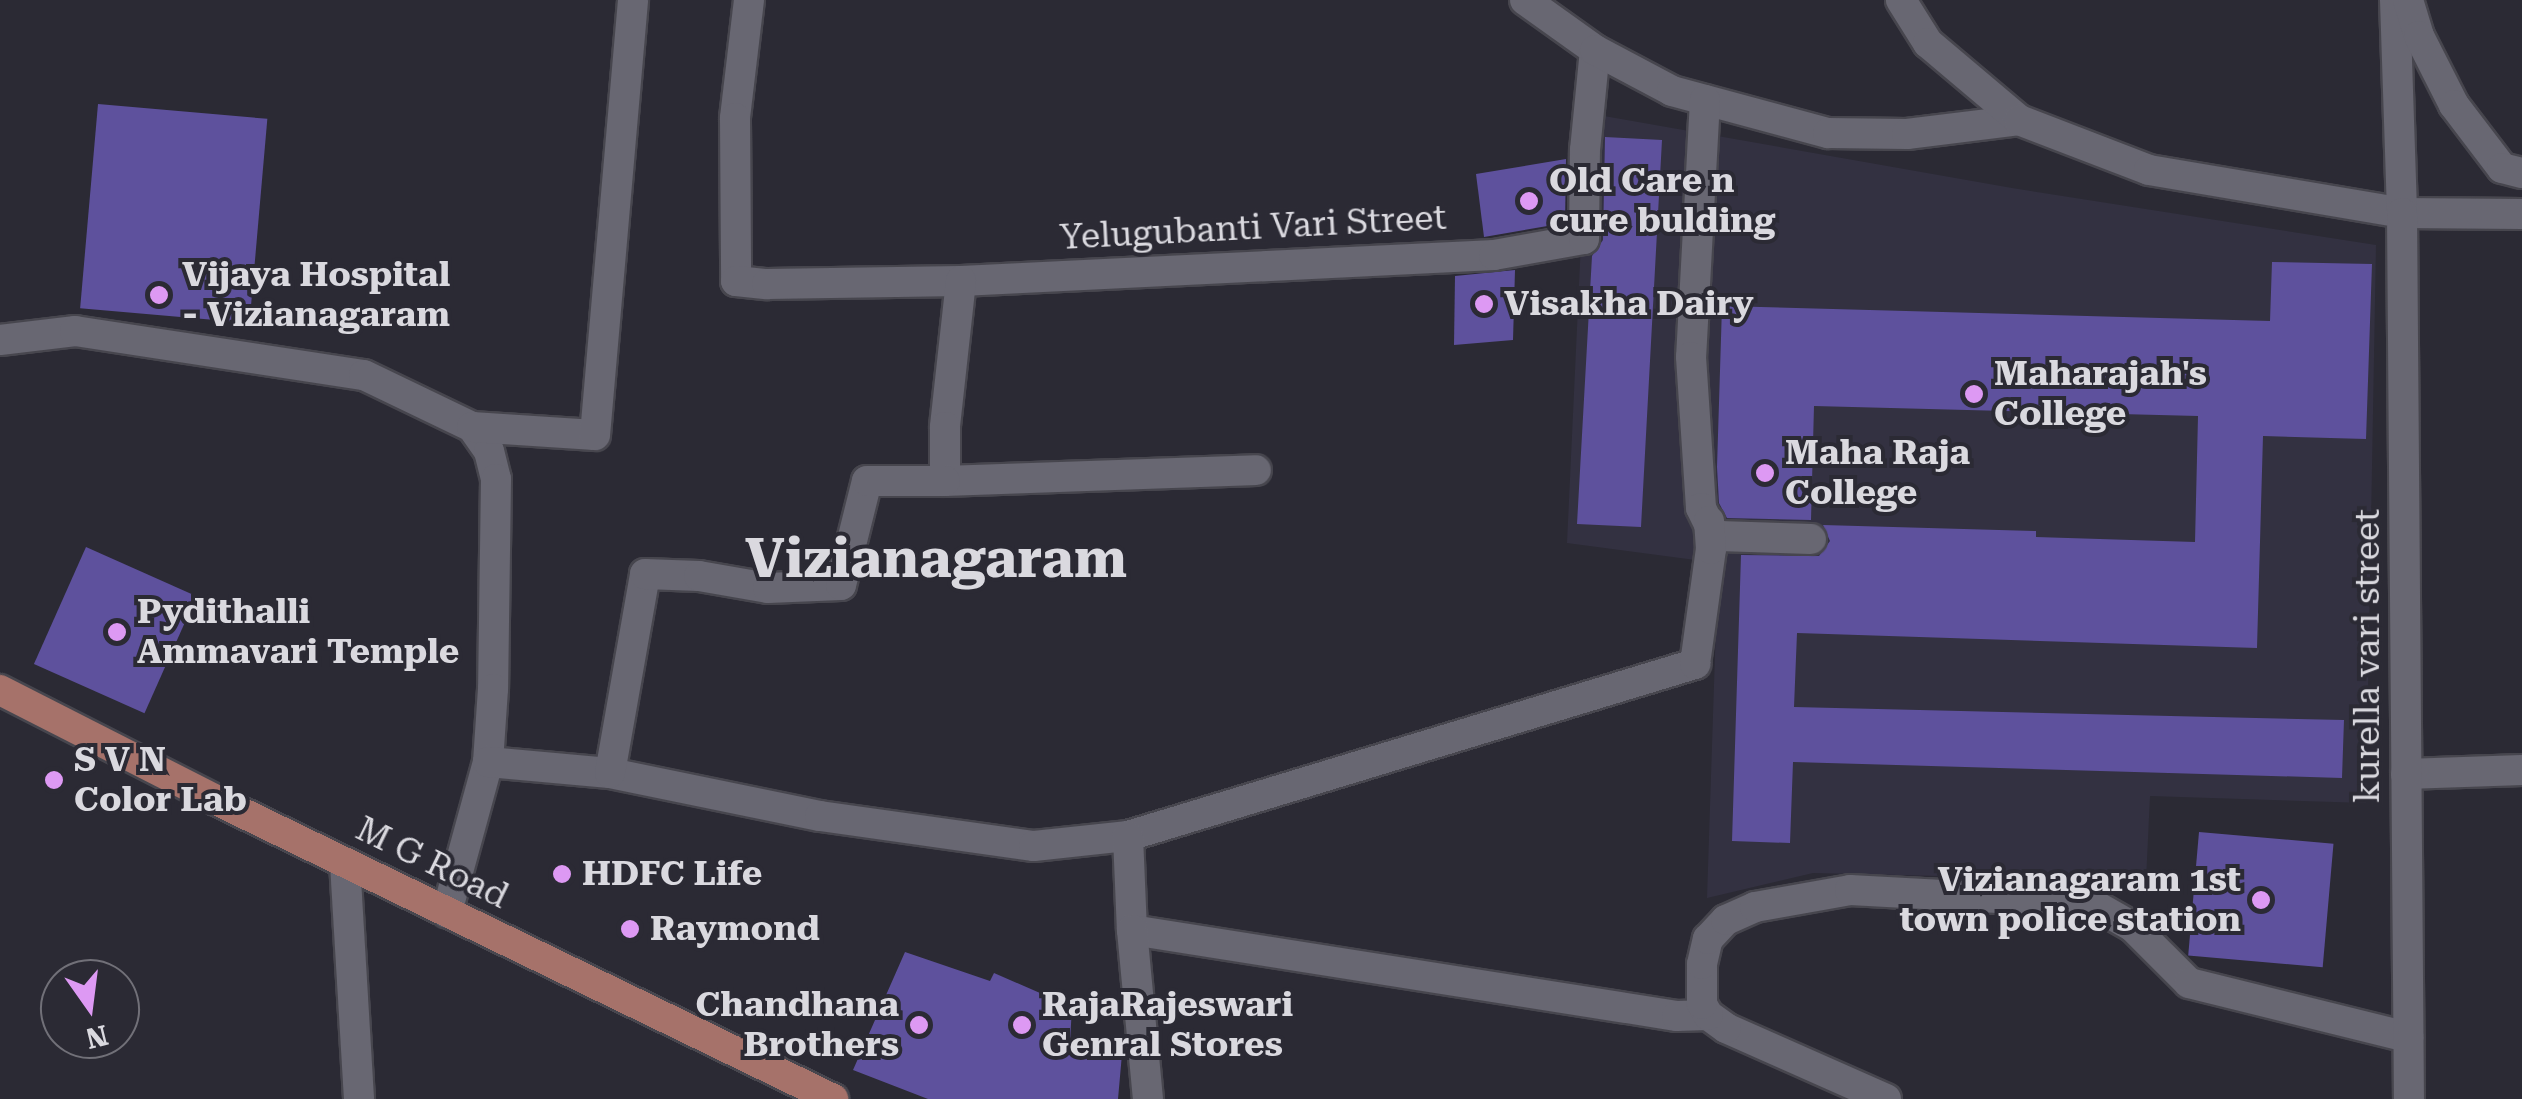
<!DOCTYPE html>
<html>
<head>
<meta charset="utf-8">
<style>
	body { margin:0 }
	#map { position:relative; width:2522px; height:1099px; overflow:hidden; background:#2b2a34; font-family:"Roboto Serif",serif }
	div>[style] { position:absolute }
	.built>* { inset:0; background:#333141 }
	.building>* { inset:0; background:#5e519d; transform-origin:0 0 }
	.roads { filter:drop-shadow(2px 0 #47464e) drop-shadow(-2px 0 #47464e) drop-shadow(0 2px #47464e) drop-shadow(0 -2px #47464e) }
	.minor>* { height:30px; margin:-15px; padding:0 15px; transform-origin:15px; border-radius:15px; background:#686772 }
	.tertiary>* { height:30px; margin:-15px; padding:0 15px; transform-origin:15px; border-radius:15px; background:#686772 }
	.primary>* { height:30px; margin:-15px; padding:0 15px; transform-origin:15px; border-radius:15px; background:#a6726a }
	.dots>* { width:28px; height:28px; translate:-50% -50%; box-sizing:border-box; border:5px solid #2b2a34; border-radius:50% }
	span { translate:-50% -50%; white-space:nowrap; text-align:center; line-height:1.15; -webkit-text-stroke:8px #2b2a34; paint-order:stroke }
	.poi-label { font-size:35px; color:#dad9df; font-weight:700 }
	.left { translate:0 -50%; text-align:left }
	.right { translate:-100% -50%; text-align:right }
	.street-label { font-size:35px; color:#dad9df }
	.town-label { font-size:55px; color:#dad9df; font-weight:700 }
	.north { position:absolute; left:40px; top:959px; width:100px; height:100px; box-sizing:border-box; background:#2b2a34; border:2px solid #717078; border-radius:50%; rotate:166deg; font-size:28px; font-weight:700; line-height:40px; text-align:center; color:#dad9df }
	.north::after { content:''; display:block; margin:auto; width:35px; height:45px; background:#dd99f3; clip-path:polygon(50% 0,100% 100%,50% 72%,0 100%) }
</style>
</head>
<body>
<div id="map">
	<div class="built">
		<div style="clip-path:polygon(1587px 113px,2012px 188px,2376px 245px,2366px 803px,2150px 796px,2146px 881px,1813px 873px,1707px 898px,1718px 563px,1567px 543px)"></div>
	</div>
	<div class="building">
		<div style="left:98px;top:104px;width:170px;height:205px;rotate:5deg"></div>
		<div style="clip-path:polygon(1605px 137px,1662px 140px,1641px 527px,1577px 524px,1592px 256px,1603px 240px)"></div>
		<div style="clip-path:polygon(1566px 159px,1565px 223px,1484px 237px,1476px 174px)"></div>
		<div style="clip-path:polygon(2272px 262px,2372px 264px,2366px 439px,2263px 436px,2257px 648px,1797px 633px,1794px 707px,2344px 720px,2342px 778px,1793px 762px,1790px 843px,1732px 841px,1741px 555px,1819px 556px,1830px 541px,1823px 525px,2036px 531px,2036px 537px,2195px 542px,2198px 416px,1814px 406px,1811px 520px,1727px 518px,1719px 503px,1717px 467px,1722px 306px,2270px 321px)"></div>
		<div style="clip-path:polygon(1515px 270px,1513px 340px,1454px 345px,1455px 276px)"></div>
		<div style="left:86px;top:547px;width:121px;height:128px;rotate:24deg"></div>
		<div style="left:2199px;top:832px;width:135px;height:124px;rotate:5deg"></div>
		<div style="clip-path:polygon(905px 952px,990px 981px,994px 973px,1072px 1007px,1070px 1042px,1122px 1054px,1118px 1099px,928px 1099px,853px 1070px)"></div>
	</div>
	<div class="roads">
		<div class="minor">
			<div style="left:749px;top:0;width:119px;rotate:96.8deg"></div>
			<div style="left:735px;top:118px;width:163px;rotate:89.6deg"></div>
			<div style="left:736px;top:281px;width:31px;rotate:6deg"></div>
			<div style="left:767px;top:284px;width:194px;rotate:-0.9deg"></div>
			<div style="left:961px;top:281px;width:534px;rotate:-2.79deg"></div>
			<div style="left:1494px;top:255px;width:91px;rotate:-10.1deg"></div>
			<div style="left:1584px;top:239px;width:89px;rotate:-89.4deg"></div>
			<div style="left:1585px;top:150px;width:100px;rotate:-84.3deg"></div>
			<div style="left:1525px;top:0;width:86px;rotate:35.5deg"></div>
			<div style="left:1595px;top:50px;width:87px;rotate:28deg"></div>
			<div style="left:1672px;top:91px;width:162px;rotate:15.1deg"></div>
			<div style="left:1828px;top:133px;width:79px;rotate:0.7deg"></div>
			<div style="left:1907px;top:134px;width:113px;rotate:-7.1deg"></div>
			<div style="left:1705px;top:100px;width:257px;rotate:93.1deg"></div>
			<div style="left:1691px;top:357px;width:151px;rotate:86.2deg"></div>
			<div style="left:1701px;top:508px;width:25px;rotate:64deg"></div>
			<div style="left:1712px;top:531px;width:9px;rotate:36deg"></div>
			<div style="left:1719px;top:536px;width:92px;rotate:1.9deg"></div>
			<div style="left:961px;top:281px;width:147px;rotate:96.3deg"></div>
			<div style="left:945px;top:427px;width:54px;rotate:90deg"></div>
			<div style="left:945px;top:481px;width:311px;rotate:-2deg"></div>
			<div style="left:0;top:340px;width:76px;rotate:-6.8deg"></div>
			<div style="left:75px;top:331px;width:292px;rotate:8.7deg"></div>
			<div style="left:364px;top:375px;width:120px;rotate:25.7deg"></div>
			<div style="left:472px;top:427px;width:29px;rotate:55deg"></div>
			<div style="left:489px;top:451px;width:29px;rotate:76deg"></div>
			<div style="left:496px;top:479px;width:210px;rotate:90.8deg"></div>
			<div style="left:493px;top:689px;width:73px;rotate:93.9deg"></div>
			<div style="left:488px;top:762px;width:156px;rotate:105.3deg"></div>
			<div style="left:472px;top:427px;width:123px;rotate:3.7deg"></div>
			<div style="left:595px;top:435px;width:437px;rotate:-85deg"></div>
			<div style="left:488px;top:762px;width:122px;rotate:5.2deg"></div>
			<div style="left:610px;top:773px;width:214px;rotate:11.6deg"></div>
			<div style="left:820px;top:816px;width:216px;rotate:8deg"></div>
			<div style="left:1034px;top:846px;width:95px;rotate:-6.1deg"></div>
			<div style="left:1128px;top:836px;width:593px;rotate:-16.88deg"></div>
			<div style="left:1695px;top:664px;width:116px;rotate:-82.1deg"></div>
			<div style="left:1711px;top:549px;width:28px;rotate:-94deg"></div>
			<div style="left:610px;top:773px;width:202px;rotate:-80deg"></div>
			<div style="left:645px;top:574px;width:54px;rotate:2.1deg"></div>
			<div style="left:699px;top:576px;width:70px;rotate:9.9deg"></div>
			<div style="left:768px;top:588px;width:73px;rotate:-2.4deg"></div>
			<div style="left:841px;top:585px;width:107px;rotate:-76deg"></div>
			<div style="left:867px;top:481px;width:78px"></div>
			<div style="left:2406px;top:774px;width:116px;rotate:-2deg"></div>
			<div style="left:1128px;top:836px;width:94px;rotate:87.6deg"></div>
			<div style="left:1132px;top:930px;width:552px;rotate:8.97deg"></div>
			<div style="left:1677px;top:1016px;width:31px;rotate:-2deg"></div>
			<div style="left:1132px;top:930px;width:170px;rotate:84.6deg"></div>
			<div style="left:1886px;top:1099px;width:175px;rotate:-156.1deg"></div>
			<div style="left:1726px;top:1028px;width:22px;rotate:-144deg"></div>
			<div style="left:1708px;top:1015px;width:13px;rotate:-119deg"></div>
			<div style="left:1702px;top:1004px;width:40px;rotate:-90deg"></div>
			<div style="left:1702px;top:964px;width:26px;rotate:-77deg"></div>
			<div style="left:1708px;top:939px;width:26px;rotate:-47deg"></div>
			<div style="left:1726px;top:920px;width:32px;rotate:-24deg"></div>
			<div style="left:1755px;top:907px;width:97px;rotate:-10.1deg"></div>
			<div style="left:1850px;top:890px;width:241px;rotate:3.1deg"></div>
			<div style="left:2091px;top:903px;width:48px;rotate:29.7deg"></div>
			<div style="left:2133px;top:927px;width:79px;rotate:45deg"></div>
			<div style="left:2189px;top:983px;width:226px;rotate:13.9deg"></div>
		</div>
		<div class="tertiary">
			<div style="left:1901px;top:0;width:51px;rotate:57.9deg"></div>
			<div style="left:1928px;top:43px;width:119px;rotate:40.2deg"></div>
			<div style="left:2019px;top:120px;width:139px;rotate:21deg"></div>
			<div style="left:2149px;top:170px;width:257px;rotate:9.6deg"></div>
			<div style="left:2402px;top:213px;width:120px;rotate:0.5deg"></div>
			<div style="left:2395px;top:0;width:213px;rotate:88.1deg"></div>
			<div style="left:2402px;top:213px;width:886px;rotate:89.55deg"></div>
			<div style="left:2408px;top:0;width:38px;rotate:73deg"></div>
			<div style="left:2419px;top:36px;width:77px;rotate:63.1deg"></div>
			<div style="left:2454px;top:105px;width:79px;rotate:52.7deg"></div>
			<div style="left:2502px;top:168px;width:21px;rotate:14deg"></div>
			<div style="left:345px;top:863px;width:236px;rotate:86.6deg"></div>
		</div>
		<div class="primary">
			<div style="left:0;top:690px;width:242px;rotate:27deg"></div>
			<div style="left:216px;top:800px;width:686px;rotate:25.85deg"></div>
		</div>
	</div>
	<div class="dots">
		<div style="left:1529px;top:201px;background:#dd99f3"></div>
		<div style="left:159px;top:295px;background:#dd99f3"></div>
		<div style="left:1484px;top:304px;background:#dd99f3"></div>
		<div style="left:1974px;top:394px;background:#dd99f3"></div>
		<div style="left:1765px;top:473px;background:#dd99f3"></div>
		<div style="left:117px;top:632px;background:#dd99f3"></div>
		<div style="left:54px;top:780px;background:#dd99f3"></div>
		<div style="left:562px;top:874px;background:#dd99f3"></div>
		<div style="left:2261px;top:900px;background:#dd99f3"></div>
		<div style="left:630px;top:929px;background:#dd99f3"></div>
		<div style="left:919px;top:1025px;background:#dd99f3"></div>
		<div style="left:1022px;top:1025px;background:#dd99f3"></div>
	</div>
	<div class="poi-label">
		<span class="left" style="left:1549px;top:201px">Old Care n<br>cure bulding</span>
		<span class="left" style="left:182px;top:295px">Vijaya Hospital<br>- Vizianagaram</span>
		<span class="left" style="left:1504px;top:304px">Visakha Dairy</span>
		<span class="left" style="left:1994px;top:394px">Maharajah's<br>College</span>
		<span class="left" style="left:1785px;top:473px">Maha Raja<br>College</span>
		<span class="left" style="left:137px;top:632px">Pydithalli<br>Ammavari Temple</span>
		<span class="left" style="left:74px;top:780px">S V N<br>Color Lab</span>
		<span class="left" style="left:582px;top:874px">HDFC Life</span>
		<span class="right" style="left:2241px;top:900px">Vizianagaram 1st<br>town police station</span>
		<span class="left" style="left:650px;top:929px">Raymond</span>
		<span class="right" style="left:899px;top:1025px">Chandhana<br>Brothers</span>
		<span class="left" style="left:1042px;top:1025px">RajaRajeswari<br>Genral Stores</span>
	</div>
	<div class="street-label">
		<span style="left:1253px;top:228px;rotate:-3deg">Yelugubanti Vari Street</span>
		<span style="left:2368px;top:656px;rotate:-90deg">kurella vari street</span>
		<span style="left:432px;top:863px;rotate:26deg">M G Road</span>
	</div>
	<div class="town-label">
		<span style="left:936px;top:559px">Vizianagaram</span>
	</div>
	<div class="north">N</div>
</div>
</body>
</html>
